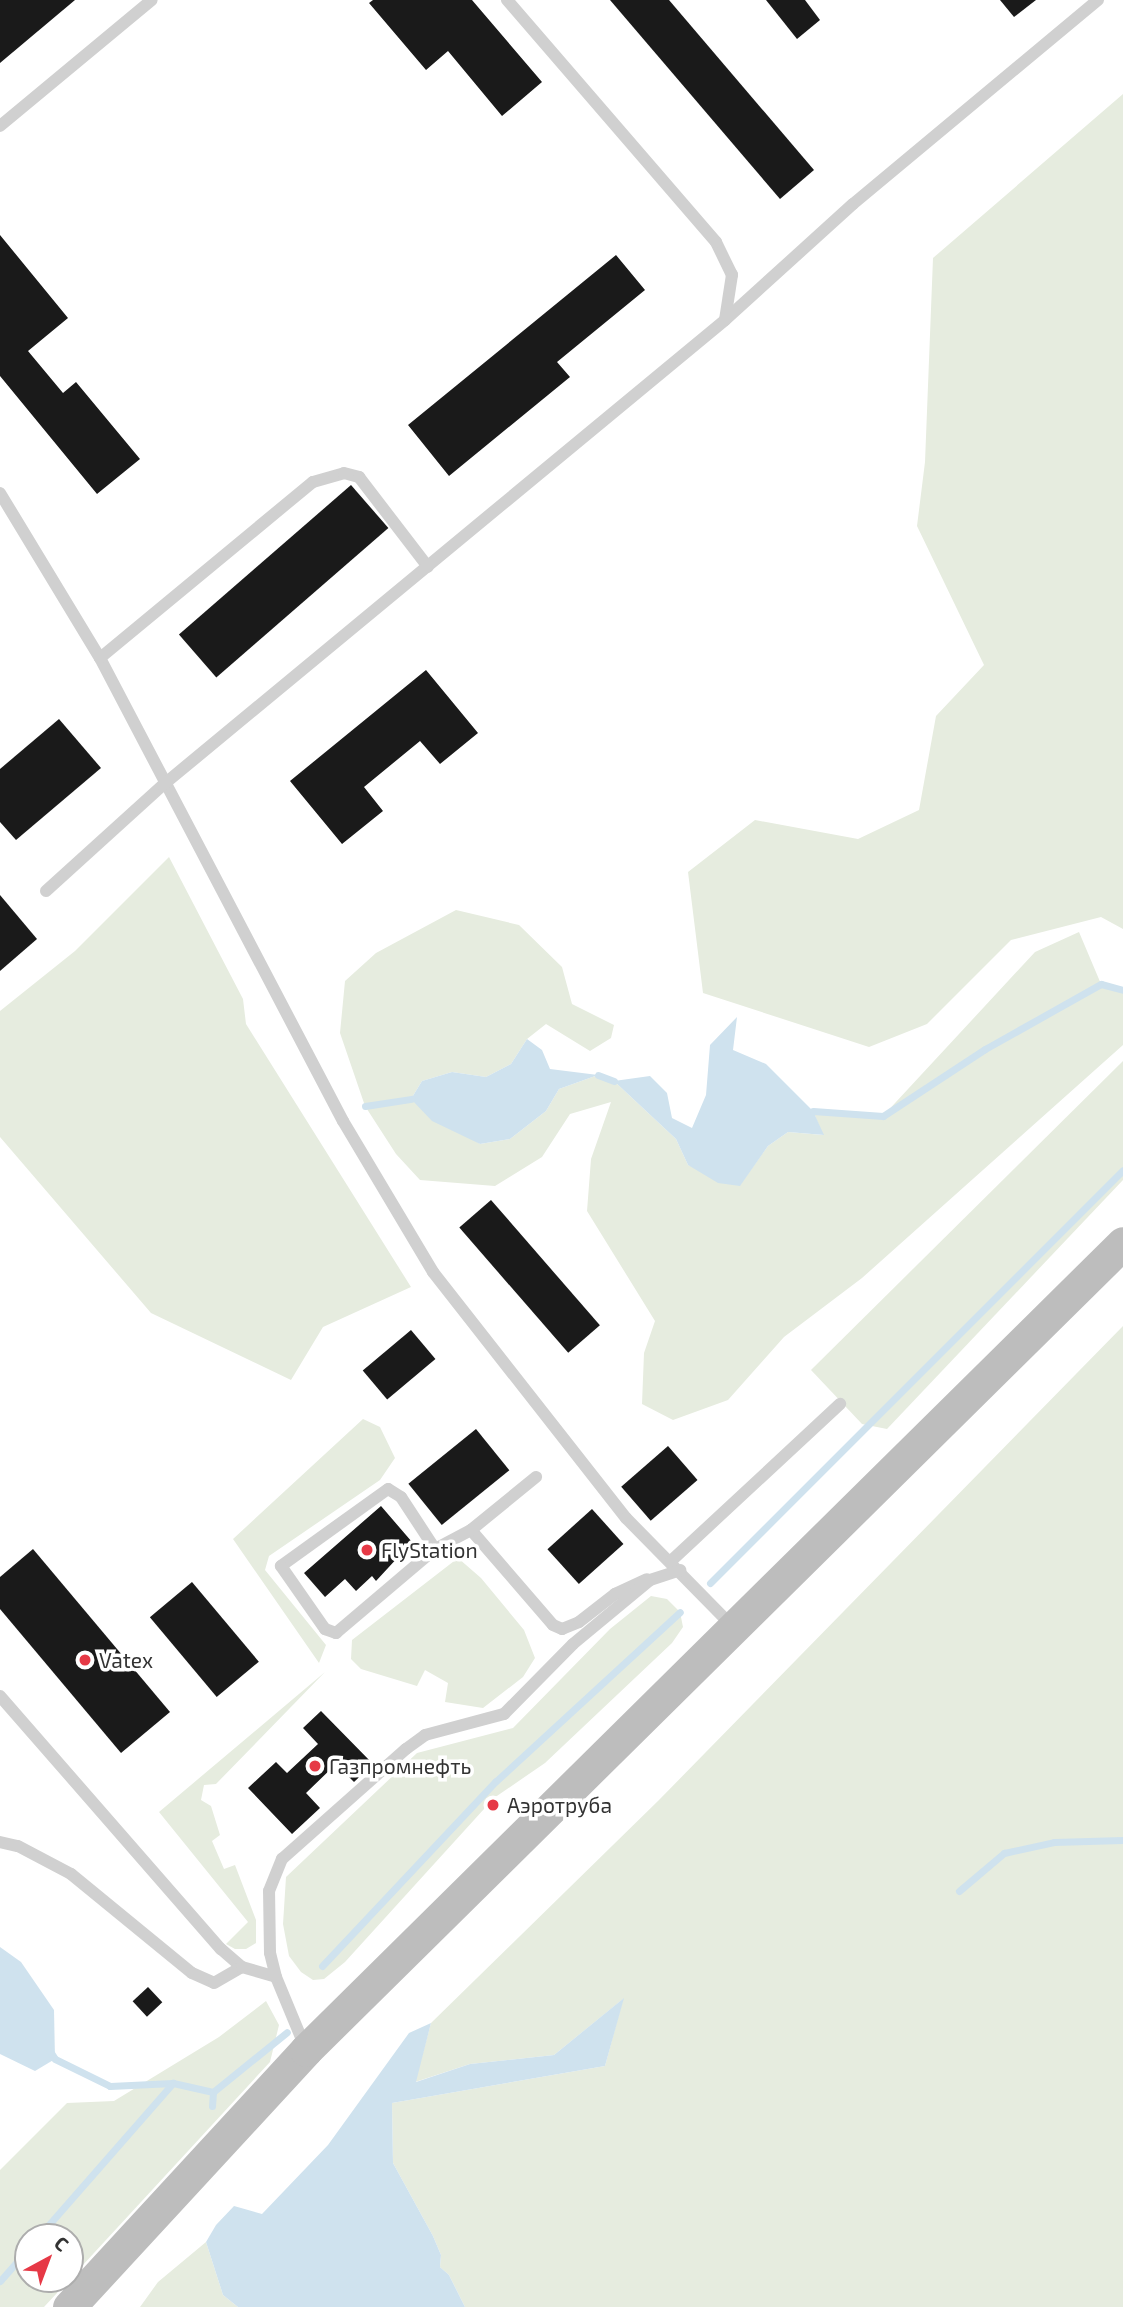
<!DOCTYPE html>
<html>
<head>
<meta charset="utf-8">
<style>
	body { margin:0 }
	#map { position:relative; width:1123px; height:2307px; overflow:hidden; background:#fff; font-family:"Exo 2",sans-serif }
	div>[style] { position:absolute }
	.green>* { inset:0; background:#e6ecdf }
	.water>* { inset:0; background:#cfe2ee }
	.stream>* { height:7px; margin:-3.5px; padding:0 3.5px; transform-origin:3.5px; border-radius:3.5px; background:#cfe2ee }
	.building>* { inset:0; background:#1a1a1a; transform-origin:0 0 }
	.service>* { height:12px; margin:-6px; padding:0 6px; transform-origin:6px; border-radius:6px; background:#d0d0d0 }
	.secondary>* { height:33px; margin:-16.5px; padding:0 16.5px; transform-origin:16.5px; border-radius:16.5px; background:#bdbdbd }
	.dots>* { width:19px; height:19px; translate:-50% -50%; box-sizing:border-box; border:4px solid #fff; border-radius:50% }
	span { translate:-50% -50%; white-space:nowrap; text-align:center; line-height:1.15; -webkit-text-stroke:7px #fff; paint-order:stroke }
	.poi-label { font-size:21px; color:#333 }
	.left { translate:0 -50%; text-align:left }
	.north { position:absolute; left:14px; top:2223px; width:70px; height:70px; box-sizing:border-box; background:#fff; border:2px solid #adadad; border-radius:50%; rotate:41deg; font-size:19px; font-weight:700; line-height:28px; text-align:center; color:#333 }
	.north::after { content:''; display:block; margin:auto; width:24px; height:32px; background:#e63946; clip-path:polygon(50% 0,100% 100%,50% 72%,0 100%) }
</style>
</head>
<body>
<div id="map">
	<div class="green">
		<div style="clip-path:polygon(1123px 94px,1123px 929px,1101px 917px,1011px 940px,927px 1024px,869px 1047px,703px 993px,688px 872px,755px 820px,858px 839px,919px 810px,936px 716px,984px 665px,917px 526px,925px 462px,933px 258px)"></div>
		<div style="clip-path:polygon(169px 857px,243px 999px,246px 1024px,411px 1287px,323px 1327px,291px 1380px,151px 1313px,0 1137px,0 1011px,75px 951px)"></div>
		<div style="clip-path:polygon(456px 910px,519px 925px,562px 967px,572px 1004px,614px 1025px,611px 1038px,590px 1051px,546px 1024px,527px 1039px,511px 1064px,486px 1077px,452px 1072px,422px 1081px,411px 1099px,480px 1144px,510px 1139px,546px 1111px,559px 1089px,598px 1075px,614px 1081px,676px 1139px,688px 1165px,740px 1185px,768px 1146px,788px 1132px,823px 1135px,813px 1111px,883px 1116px,1035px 952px,1079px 932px,1101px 984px,1123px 990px,1123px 1045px,862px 1278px,784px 1337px,728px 1400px,673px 1420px,642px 1404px,644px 1353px,655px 1321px,587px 1211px,591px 1159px,611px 1102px,570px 1114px,542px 1157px,495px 1186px,420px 1180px,396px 1154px,365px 1106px,340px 1033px,345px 981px,376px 953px)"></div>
		<div style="clip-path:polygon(1123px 1061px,1123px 1180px,887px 1429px,862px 1424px,811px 1370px)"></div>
		<div style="clip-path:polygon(1123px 1326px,1123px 2307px,465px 2307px,449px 2275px,440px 2267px,441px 2255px,433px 2236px,393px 2163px,392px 2103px,605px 2066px,623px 1999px,554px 2055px,470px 2064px,415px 2082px,431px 2023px,659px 1800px)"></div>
		<div style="clip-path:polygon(363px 1419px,380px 1427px,395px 1458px,380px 1480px,269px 1556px,265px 1570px,326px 1645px,319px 1663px,233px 1539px)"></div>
		<div style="clip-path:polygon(458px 1558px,481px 1578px,524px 1630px,535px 1658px,523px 1677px,483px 1708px,445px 1702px,448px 1683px,425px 1670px,417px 1686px,361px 1669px,351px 1659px,352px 1640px)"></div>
		<div style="clip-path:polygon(651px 1596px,667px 1599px,680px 1612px,683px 1627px,672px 1643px,545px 1763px,494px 1798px,345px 1962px,324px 1979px,313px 1980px,301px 1972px,289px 1956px,283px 1924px,286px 1877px,417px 1753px,513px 1728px,610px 1629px)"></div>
		<div style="clip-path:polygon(325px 1672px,216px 1784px,204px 1785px,201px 1800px,211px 1806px,220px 1835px,212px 1841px,224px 1869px,235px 1865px,256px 1920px,256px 1943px,246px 1949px,235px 1949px,226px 1944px,248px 1922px,159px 1812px)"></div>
		<div style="clip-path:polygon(266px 2001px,279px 2025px,270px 2062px,70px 2279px,70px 2237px,28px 2237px,28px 2279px,70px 2279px,44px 2307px,0 2307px,0 2170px,67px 2103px,114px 2101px,219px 2037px)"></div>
		<div style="clip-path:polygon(206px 2242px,223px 2295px,238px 2307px,140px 2307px,158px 2282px)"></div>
	</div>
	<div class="water">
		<div style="clip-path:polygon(737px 1017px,733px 1050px,766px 1064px,813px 1111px,824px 1135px,788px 1132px,768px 1146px,740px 1186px,718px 1183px,688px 1165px,676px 1139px,614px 1081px,650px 1076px,667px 1093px,672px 1118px,692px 1128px,706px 1095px,710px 1045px)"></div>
		<div style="clip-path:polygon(527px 1039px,542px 1050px,550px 1069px,598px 1075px,559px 1089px,546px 1111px,510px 1139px,480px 1144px,432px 1121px,411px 1099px,422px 1081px,452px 1072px,486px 1077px,511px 1064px)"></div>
		<div style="clip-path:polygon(0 1947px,21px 1962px,54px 2010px,55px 2059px,35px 2071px,0 2054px)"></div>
		<div style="clip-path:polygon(624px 1998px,605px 2066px,392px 2103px,393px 2163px,433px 2236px,441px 2255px,440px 2267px,449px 2275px,465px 2307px,238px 2307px,223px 2295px,206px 2242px,216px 2225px,234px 2206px,262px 2214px,328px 2145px,409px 2033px,431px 2023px,416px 2082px,470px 2064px,554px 2055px)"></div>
	</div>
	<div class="stream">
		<div style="left:598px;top:1075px;width:17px;rotate:21deg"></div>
		<div style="left:365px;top:1106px;width:47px;rotate:-8.7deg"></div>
		<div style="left:813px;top:1111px;width:70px;rotate:4.1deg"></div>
		<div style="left:883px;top:1116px;width:122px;rotate:-33.3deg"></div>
		<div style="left:985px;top:1049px;width:133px;rotate:-29.3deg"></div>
		<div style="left:1101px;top:984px;width:23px;rotate:15deg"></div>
		<div style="left:710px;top:1583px;width:584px;rotate:-45deg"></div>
		<div style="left:959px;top:1891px;width:59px;rotate:-40.2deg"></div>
		<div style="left:1004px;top:1853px;width:51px;rotate:-12.4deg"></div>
		<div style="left:1054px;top:1842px;width:69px;rotate:-1.7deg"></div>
		<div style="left:322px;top:1966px;width:253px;rotate:-46.8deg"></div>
		<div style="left:495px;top:1782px;width:251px;rotate:-42.6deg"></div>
		<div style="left:50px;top:2051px;width:9px;rotate:58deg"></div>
		<div style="left:55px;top:2059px;width:61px;rotate:26.1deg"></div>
		<div style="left:110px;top:2086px;width:63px;rotate:-2.7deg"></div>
		<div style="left:173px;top:2083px;width:41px;rotate:12.7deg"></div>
		<div style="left:213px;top:2092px;width:14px;rotate:94deg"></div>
		<div style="left:213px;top:2092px;width:95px;rotate:-39deg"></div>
		<div style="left:38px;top:2237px;width:205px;rotate:-48.8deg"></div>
		<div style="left:0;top:2281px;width:43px;rotate:-48.8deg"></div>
	</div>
	<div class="building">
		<div style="clip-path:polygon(0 0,75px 0,0 63px)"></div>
		<div style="clip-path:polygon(373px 0,472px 0,542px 82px,502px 116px,448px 51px,426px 70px,369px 3px)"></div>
		<div style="clip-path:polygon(610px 0,669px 0,814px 170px,780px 199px)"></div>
		<div style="clip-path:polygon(766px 0,805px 0,820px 20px,797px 39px)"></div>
		<div style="clip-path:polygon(1000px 0,1036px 0,1014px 17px)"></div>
		<div style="clip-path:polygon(0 235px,68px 318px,28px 351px,63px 393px,76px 382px,140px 459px,97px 494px,0 376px)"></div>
		<div style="clip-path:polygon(616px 255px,645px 290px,557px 362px,570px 377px,449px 476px,408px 425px)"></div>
		<div style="left:351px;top:485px;width:57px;height:228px;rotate:49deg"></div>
		<div style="clip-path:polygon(426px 670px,478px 733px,440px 764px,420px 741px,364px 787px,383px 811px,342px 844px,290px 781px)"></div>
		<div style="clip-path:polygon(59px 719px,101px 768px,16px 840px,0 822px,0 769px)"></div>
		<div style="clip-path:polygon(0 895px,37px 939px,0 971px)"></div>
		<div style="left:491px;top:1200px;width:166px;height:42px;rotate:49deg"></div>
		<div style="left:411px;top:1330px;width:38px;height:63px;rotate:50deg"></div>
		<div style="left:476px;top:1429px;width:53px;height:87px;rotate:51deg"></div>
		<div style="left:668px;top:1446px;width:45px;height:62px;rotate:49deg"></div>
		<div style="clip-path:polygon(381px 1506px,412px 1542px,376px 1581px,372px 1576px,356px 1591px,345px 1579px,325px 1597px,304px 1573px)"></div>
		<div style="left:592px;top:1509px;width:47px;height:60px;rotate:48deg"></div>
		<div style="clip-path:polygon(33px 1549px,170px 1712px,121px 1753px,0 1609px,0 1577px)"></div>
		<div style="left:192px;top:1582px;width:104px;height:55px;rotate:50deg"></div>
		<div style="clip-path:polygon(321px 1711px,373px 1764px,354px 1782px,336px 1764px,306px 1793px,320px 1808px,292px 1834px,248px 1788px,276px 1762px,287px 1773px,318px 1744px,303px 1728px)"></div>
		<div style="left:148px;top:1987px;width:21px;height:21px;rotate:47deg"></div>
	</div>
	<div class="service">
		<div style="left:0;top:126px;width:197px;rotate:-39.7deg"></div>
		<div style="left:725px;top:320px;width:173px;rotate:-42.2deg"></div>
		<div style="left:853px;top:204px;width:319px;rotate:-39.8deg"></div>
		<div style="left:0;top:493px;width:193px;rotate:58.8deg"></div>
		<div style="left:100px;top:658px;width:523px;rotate:62.31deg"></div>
		<div style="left:343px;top:1121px;width:176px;rotate:59.2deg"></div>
		<div style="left:433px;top:1272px;width:313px;rotate:51.9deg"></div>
		<div style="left:626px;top:1518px;width:153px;rotate:45.5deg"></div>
		<div style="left:100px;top:658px;width:276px;rotate:-39.6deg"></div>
		<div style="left:313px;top:482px;width:32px;rotate:-16deg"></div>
		<div style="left:344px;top:473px;width:16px;rotate:15deg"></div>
		<div style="left:359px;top:477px;width:113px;rotate:52.5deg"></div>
		<div style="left:46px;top:891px;width:158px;rotate:-42.2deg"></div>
		<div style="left:163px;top:785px;width:729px;rotate:-39.6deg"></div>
		<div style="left:725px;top:320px;width:46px;rotate:-81.2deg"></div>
		<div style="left:732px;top:275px;width:37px;rotate:-116deg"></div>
		<div style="left:716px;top:242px;width:320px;rotate:-130.8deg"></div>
		<div style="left:471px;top:1530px;width:125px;rotate:49.2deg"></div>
		<div style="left:553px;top:1625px;width:10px;rotate:24deg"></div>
		<div style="left:562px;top:1629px;width:18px;rotate:-22deg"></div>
		<div style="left:579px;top:1622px;width:46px;rotate:-37.9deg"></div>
		<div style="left:615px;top:1594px;width:35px;rotate:-25deg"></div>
		<div style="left:435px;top:1549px;width:62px;rotate:-123.2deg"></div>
		<div style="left:401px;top:1497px;width:15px;rotate:-148deg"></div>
		<div style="left:388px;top:1489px;width:132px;rotate:144.3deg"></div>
		<div style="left:281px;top:1566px;width:77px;rotate:55.1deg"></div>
		<div style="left:325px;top:1629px;width:12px;rotate:20deg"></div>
		<div style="left:336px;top:1633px;width:130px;rotate:-40.3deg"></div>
		<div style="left:435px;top:1549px;width:41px;rotate:-27.8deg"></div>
		<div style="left:471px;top:1530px;width:84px;rotate:-39.2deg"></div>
		<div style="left:671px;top:1561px;width:231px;rotate:-42.9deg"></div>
		<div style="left:0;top:1696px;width:336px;rotate:48.9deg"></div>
		<div style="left:221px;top:1949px;width:28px;rotate:41deg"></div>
		<div style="left:0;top:1842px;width:18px;rotate:13deg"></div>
		<div style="left:18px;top:1846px;width:60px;rotate:27.8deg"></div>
		<div style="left:71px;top:1874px;width:156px;rotate:39.3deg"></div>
		<div style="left:192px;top:1973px;width:24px;rotate:24deg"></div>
		<div style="left:214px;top:1983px;width:32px;rotate:-30deg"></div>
		<div style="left:242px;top:1967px;width:35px;rotate:16deg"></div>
		<div style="left:276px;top:1977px;width:76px;rotate:67.5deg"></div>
		<div style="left:276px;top:1977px;width:25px;rotate:-104deg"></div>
		<div style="left:270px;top:1953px;width:62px;rotate:-90.9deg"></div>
		<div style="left:269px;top:1891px;width:35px;rotate:-68deg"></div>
		<div style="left:282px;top:1859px;width:166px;rotate:-41.6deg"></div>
		<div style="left:406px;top:1749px;width:24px;rotate:-36deg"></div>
		<div style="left:425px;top:1735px;width:82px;rotate:-14.9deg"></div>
		<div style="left:504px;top:1714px;width:98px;rotate:-45.4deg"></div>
		<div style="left:573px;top:1644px;width:100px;rotate:-39.7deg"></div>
		<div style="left:650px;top:1580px;width:32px;rotate:-18deg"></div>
	</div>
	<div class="secondary">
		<div style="left:69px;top:2307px;width:350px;rotate:-47.3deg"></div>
		<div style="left:306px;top:2050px;width:1148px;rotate:-44.65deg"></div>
	</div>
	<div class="dots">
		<div style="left:367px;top:1550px;background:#e63946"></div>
		<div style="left:85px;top:1660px;background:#e63946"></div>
		<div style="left:315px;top:1766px;background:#e63946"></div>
		<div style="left:493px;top:1805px;background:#e63946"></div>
	</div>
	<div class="poi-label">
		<span class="left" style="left:381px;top:1550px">FlyStation</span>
		<span class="left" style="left:99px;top:1660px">Vatex</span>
		<span class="left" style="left:329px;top:1766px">Газпромнефть</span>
		<span class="left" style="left:507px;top:1805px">Аэротруба</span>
	</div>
	<div class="north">С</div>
</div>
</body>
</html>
